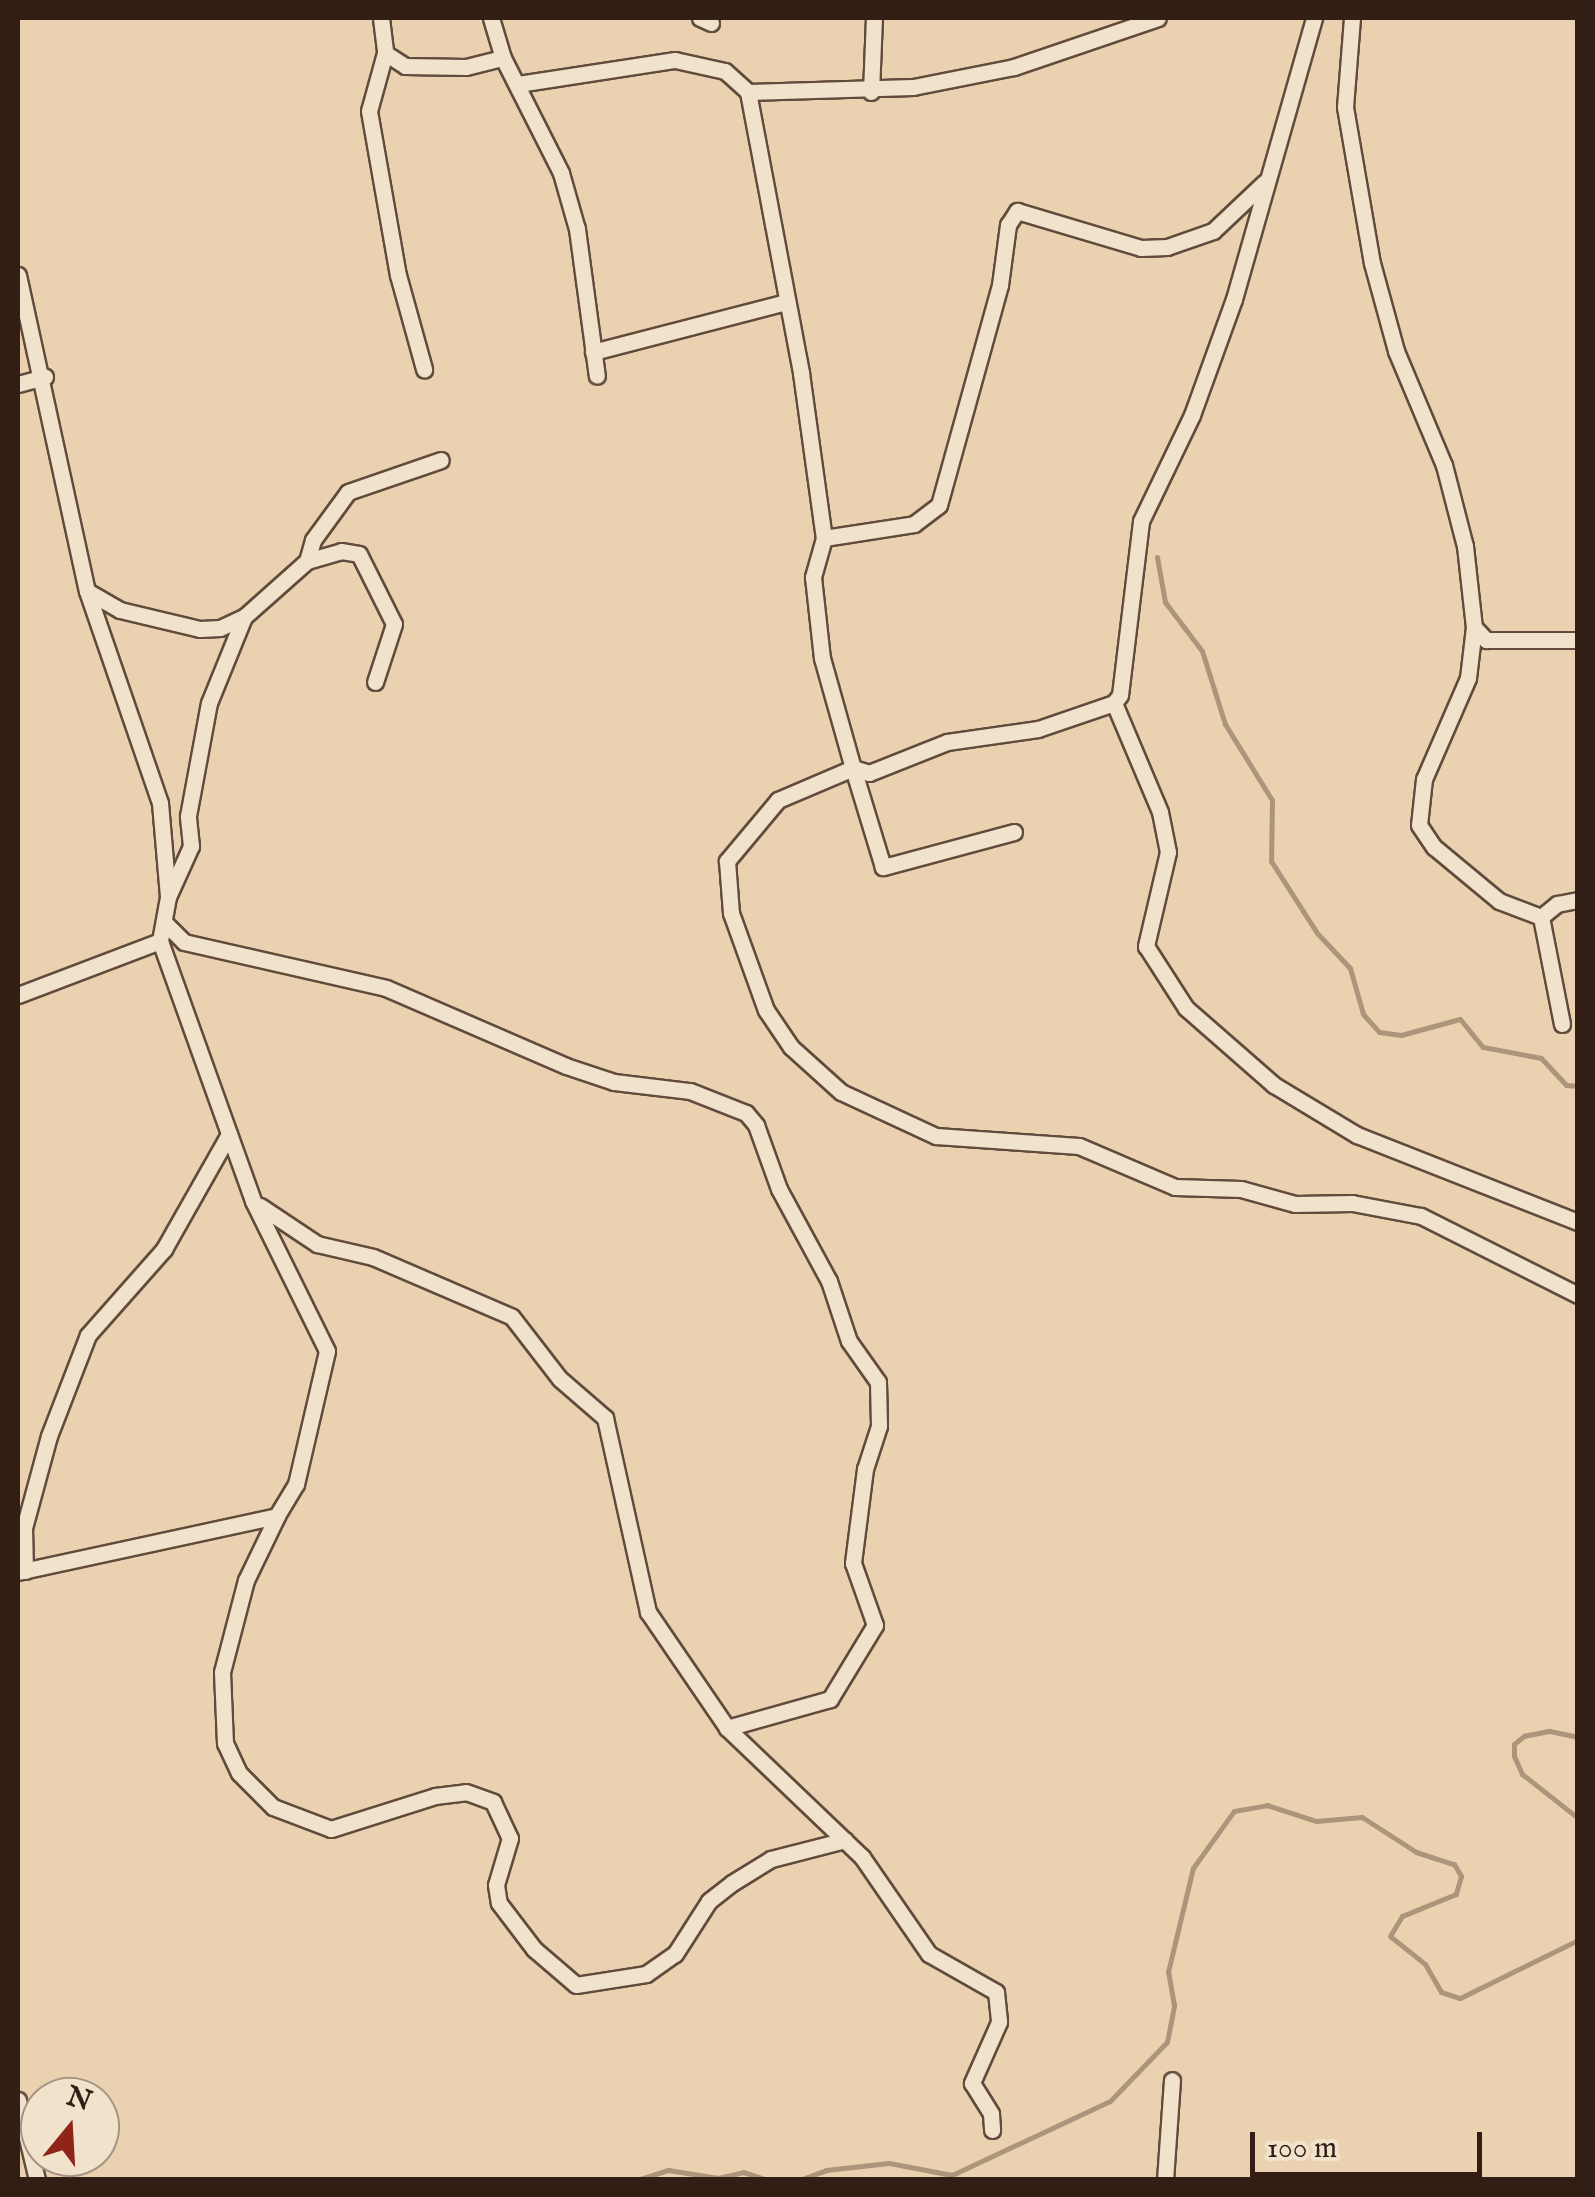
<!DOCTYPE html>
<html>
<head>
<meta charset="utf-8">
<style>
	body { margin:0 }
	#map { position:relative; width:1595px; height:2197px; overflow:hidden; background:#ead2b0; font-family:"IM FELL English",serif }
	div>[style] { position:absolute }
	.stream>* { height:5px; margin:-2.5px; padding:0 2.5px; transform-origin:2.5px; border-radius:2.5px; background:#ac957b }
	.roads { filter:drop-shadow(2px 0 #614b3c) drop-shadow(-2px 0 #614b3c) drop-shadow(0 2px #614b3c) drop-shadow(0 -2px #614b3c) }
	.minor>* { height:15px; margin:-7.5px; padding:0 7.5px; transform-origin:7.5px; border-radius:7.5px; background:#f1e2cc }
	span { translate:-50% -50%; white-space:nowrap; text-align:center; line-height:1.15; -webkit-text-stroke:8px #f1e2cc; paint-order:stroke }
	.frame { position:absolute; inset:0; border:20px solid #331e15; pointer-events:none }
	.north { position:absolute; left:20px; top:2077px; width:100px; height:100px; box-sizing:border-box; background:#f1e2cc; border:2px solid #a59483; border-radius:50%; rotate:18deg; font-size:28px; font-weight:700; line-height:40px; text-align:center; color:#331e15 }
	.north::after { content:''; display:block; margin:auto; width:35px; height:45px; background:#8f2418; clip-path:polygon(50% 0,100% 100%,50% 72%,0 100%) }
	.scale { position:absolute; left:1250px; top:2132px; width:232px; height:45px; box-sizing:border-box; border:5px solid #331e15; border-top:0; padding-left:12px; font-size:30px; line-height:35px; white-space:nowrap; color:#331e15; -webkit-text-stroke:8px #f1e2cc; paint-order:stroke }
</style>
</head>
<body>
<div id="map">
	<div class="stream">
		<div style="left:1157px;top:557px;width:46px;rotate:79.9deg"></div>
		<div style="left:1165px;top:602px;width:61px;rotate:52.9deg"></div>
		<div style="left:1202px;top:651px;width:77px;rotate:72.5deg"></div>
		<div style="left:1225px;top:724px;width:89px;rotate:58.3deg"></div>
		<div style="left:1272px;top:800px;width:61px;rotate:90.9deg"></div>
		<div style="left:1271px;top:861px;width:85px;rotate:57.4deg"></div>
		<div style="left:1317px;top:933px;width:48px;rotate:46.7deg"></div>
		<div style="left:1350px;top:968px;width:48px;rotate:74.2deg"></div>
		<div style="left:1363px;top:1014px;width:24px;rotate:48deg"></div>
		<div style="left:1379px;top:1032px;width:22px;rotate:8deg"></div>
		<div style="left:1401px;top:1035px;width:61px;rotate:-15.2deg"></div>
		<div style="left:1460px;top:1019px;width:36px;rotate:51deg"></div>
		<div style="left:1483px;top:1047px;width:59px;rotate:10.7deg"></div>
		<div style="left:1541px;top:1058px;width:37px;rotate:47deg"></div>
		<div style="left:1566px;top:1085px;width:12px;rotate:5deg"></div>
		<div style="left:1578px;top:1737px;width:30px;rotate:-168deg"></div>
		<div style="left:1549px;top:1731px;width:25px;rotate:169deg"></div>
		<div style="left:1524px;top:1736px;width:13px;rotate:141deg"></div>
		<div style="left:1514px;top:1744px;width:12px;rotate:90deg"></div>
		<div style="left:1514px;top:1756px;width:20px;rotate:66deg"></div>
		<div style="left:1522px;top:1774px;width:71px;rotate:38.2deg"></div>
		<div style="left:637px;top:2180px;width:33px;rotate:-18deg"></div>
		<div style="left:668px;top:2170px;width:51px;rotate:9.1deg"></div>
		<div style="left:718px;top:2178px;width:26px;rotate:-13deg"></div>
		<div style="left:743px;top:2172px;width:26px;rotate:18deg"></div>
		<div style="left:799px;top:2180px;width:29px;rotate:-20deg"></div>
		<div style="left:826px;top:2170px;width:63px;rotate:-6.3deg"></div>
		<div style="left:889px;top:2163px;width:64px;rotate:10.8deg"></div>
		<div style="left:952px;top:2175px;width:174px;rotate:-25.1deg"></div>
		<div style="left:1110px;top:2101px;width:82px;rotate:-46deg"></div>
		<div style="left:1167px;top:2042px;width:38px;rotate:-79deg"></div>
		<div style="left:1174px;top:2005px;width:34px;rotate:-100deg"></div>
		<div style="left:1168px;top:1972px;width:107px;rotate:-76.5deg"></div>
		<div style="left:1193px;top:1868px;width:70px;rotate:-54.3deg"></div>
		<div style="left:1234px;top:1811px;width:34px;rotate:-10deg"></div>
		<div style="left:1267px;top:1805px;width:52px;rotate:18.1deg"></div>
		<div style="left:1316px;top:1821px;width:46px;rotate:-5deg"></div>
		<div style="left:1362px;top:1817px;width:64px;rotate:32.9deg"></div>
		<div style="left:1416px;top:1852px;width:40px;rotate:18deg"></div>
		<div style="left:1454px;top:1864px;width:14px;rotate:60deg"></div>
		<div style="left:1461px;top:1876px;width:19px;rotate:106deg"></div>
		<div style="left:1456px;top:1894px;width:58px;rotate:157.8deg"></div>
		<div style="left:1402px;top:1916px;width:23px;rotate:121deg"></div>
		<div style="left:1390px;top:1936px;width:45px;rotate:38.7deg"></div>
		<div style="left:1425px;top:1964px;width:32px;rotate:60deg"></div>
		<div style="left:1441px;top:1992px;width:20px;rotate:18deg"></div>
		<div style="left:1460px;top:1998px;width:131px;rotate:-26.2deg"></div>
	</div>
	<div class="roads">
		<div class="minor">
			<div style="left:381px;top:18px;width:35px;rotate:83deg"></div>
			<div style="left:385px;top:53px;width:24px;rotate:33deg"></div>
			<div style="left:405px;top:66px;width:61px;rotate:0.9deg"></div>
			<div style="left:466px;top:67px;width:38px;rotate:-14deg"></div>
			<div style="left:491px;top:18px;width:42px;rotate:73.3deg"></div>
			<div style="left:503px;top:58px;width:129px;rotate:63.2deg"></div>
			<div style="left:561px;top:173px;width:58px;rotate:74.1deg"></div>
			<div style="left:577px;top:229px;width:148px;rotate:82.3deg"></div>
			<div style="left:700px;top:18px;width:12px;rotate:24deg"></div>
			<div style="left:1352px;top:18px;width:89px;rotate:94.5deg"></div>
			<div style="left:1345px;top:107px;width:158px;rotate:80.2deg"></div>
			<div style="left:1372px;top:263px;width:91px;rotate:74.7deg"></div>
			<div style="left:1396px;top:351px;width:124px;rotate:67.2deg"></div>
			<div style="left:1444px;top:465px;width:84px;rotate:75.5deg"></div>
			<div style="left:1465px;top:546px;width:81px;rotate:83.7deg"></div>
			<div style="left:1474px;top:627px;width:18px;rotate:47deg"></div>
			<div style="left:1486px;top:640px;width:92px"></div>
			<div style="left:385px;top:53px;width:60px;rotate:105.4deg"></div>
			<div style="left:369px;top:111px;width:167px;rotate:80deg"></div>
			<div style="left:398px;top:275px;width:98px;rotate:74.5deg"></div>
			<div style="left:518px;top:84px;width:159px;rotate:-8.7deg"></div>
			<div style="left:675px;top:60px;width:51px;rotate:12.4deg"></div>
			<div style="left:725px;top:71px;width:31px;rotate:42deg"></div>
			<div style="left:748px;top:92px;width:286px;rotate:79.3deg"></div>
			<div style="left:801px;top:373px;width:167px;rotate:82.1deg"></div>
			<div style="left:824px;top:538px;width:41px;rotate:105.8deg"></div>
			<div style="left:813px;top:577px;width:81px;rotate:83.7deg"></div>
			<div style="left:822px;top:658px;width:114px;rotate:74.3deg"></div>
			<div style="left:853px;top:768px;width:17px;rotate:17deg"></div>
			<div style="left:869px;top:773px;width:84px;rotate:-21.7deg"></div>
			<div style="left:947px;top:742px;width:92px;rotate:-8.1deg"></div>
			<div style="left:1038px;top:729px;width:80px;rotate:-18.9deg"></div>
			<div style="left:1114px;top:703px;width:10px;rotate:-53deg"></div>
			<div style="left:1120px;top:695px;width:175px;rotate:-83.1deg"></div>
			<div style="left:1141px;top:521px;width:118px;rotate:-64.3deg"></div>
			<div style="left:1192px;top:415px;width:123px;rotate:-70.1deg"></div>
			<div style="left:1234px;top:299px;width:292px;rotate:-74.1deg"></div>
			<div style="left:748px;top:92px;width:165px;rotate:-1.7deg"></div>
			<div style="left:913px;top:87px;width:103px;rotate:-11.2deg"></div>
			<div style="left:1014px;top:67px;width:152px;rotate:-18.8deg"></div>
			<div style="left:871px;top:92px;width:74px;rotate:-87.7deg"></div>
			<div style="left:18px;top:275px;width:323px;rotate:77.7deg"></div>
			<div style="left:87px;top:591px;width:224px;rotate:71deg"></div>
			<div style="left:160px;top:803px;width:94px;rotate:85.1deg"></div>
			<div style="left:168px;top:897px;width:45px;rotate:100.3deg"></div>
			<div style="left:160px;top:941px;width:276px;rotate:70.3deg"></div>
			<div style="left:253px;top:1201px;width:167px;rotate:63.7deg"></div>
			<div style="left:327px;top:1351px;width:137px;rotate:103.1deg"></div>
			<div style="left:296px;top:1484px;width:37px;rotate:121deg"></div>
			<div style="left:277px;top:1516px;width:265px;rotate:167.8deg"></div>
			<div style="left:593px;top:352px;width:196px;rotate:-14.5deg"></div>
			<div style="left:18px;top:384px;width:28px;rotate:-15deg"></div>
			<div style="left:824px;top:538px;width:91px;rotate:-8.8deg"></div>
			<div style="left:914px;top:524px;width:31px;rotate:-37deg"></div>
			<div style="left:939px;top:505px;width:228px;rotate:-74.5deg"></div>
			<div style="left:1000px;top:285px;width:61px;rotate:-82.4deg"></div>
			<div style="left:1008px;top:225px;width:17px;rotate:-57deg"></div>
			<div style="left:1017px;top:211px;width:129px;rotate:16.6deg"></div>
			<div style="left:1141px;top:248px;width:26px;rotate:-2deg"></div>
			<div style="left:1167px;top:247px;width:49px;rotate:-19.2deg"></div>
			<div style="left:1213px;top:231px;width:71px;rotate:-43.3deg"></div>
			<div style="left:307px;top:561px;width:22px;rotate:-74deg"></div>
			<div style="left:313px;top:540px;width:59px;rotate:-53.9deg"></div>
			<div style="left:348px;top:492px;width:98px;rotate:-19deg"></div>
			<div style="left:87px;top:591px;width:38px;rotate:30deg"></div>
			<div style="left:120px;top:610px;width:82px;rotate:13.4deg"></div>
			<div style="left:200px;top:629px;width:20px;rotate:-3deg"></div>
			<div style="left:220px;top:628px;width:26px;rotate:-25deg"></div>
			<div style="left:244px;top:617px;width:84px;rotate:-41.6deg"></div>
			<div style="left:307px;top:561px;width:35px;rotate:-16deg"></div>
			<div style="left:341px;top:551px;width:18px;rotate:9deg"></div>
			<div style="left:359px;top:554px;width:78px;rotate:63.4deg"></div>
			<div style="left:394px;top:624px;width:61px;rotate:108.1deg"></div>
			<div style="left:1474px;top:627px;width:51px;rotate:96.7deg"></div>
			<div style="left:1468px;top:678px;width:110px;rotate:113.5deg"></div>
			<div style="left:1424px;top:779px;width:46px;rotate:96.2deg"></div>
			<div style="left:1419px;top:825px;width:27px;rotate:56deg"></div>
			<div style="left:1434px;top:847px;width:85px;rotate:39.7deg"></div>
			<div style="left:1499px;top:901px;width:45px;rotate:20.9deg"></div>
			<div style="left:1541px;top:917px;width:109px;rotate:78.9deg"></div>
			<div style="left:1114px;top:703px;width:118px;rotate:67.1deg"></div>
			<div style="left:1160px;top:812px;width:41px;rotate:78.7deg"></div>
			<div style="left:1168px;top:852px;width:97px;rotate:103.2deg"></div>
			<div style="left:1146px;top:946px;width:74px;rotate:57.2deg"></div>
			<div style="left:1186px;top:1008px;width:117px;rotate:41.2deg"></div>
			<div style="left:1274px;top:1085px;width:97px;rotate:31.1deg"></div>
			<div style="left:1357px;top:1135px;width:238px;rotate:21.5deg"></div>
			<div style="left:1014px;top:832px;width:136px;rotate:165deg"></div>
			<div style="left:883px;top:867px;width:103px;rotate:-106.9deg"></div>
			<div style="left:853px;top:768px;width:82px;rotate:156.9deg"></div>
			<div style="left:778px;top:800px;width:80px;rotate:129.9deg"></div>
			<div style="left:727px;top:861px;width:52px;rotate:85.6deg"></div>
			<div style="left:731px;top:913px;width:103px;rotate:70.2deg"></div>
			<div style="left:766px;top:1010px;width:45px;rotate:56deg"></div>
			<div style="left:791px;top:1047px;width:67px;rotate:42deg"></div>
			<div style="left:841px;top:1092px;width:105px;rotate:24.9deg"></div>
			<div style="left:936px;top:1136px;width:143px;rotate:4deg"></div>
			<div style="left:1079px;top:1146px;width:104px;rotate:23.1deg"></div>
			<div style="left:1175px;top:1187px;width:66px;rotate:1.7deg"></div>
			<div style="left:1241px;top:1189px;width:56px;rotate:15.5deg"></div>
			<div style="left:1295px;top:1204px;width:57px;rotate:-1deg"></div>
			<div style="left:1352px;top:1203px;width:70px;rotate:10.7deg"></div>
			<div style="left:1421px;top:1216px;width:176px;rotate:26.7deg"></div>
			<div style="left:168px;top:897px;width:56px;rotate:-65.7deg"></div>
			<div style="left:191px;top:846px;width:30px;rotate:-96deg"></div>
			<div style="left:188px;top:816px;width:115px;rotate:-79.5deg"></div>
			<div style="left:209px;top:703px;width:93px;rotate:-67.9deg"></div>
			<div style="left:1541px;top:917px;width:21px;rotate:-39deg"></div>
			<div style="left:1557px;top:904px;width:21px;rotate:-11deg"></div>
			<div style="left:166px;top:924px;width:25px;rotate:45deg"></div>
			<div style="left:184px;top:942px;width:207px;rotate:12.8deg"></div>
			<div style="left:386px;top:988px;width:196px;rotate:23.4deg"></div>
			<div style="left:566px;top:1066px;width:51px;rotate:18.4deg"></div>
			<div style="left:614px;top:1082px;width:77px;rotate:6.8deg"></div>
			<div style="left:690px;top:1091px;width:60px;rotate:21.4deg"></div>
			<div style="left:746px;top:1113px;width:16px;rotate:50deg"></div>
			<div style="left:756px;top:1125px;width:68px;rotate:70.2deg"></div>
			<div style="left:779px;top:1189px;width:105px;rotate:61.5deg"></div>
			<div style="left:829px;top:1281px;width:63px;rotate:71.6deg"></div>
			<div style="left:849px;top:1341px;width:50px;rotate:54.7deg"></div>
			<div style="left:878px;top:1382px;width:44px;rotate:88.7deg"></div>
			<div style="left:879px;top:1426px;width:45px;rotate:108deg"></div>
			<div style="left:865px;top:1469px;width:95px;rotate:97.3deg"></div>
			<div style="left:853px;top:1563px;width:66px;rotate:70.5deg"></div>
			<div style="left:875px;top:1625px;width:87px;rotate:121.3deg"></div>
			<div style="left:830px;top:1699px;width:107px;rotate:164.3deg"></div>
			<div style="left:18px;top:995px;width:152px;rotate:-20.8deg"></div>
			<div style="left:260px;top:1206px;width:69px;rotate:33.7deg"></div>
			<div style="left:317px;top:1244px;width:57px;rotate:13.1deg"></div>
			<div style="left:373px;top:1257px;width:151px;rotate:23.3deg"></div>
			<div style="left:512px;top:1317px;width:78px;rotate:52.3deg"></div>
			<div style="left:560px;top:1379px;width:60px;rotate:40.9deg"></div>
			<div style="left:605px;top:1418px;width:199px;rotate:77.5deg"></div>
			<div style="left:648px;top:1612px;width:140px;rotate:55.7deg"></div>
			<div style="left:727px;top:1728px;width:187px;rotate:43.7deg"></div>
			<div style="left:862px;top:1857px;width:118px;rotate:55.4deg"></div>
			<div style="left:929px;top:1954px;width:77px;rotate:29.6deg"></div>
			<div style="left:996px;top:1992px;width:30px;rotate:84deg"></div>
			<div style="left:999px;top:2022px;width:67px;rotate:113.9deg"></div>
			<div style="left:972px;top:2083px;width:36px;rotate:58deg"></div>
			<div style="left:991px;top:2114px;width:16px;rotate:86deg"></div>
			<div style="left:277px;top:1516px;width:71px;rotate:115.8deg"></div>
			<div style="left:246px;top:1580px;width:95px;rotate:104.6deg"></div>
			<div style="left:222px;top:1672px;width:71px;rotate:87.6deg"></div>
			<div style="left:225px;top:1743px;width:33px;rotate:65deg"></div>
			<div style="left:239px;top:1773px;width:48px;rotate:45deg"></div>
			<div style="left:273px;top:1807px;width:62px;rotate:20.8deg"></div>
			<div style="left:331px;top:1829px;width:109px;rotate:-17.6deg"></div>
			<div style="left:435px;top:1796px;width:31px;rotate:-7deg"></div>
			<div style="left:466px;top:1792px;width:29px;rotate:20deg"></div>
			<div style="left:493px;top:1802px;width:40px;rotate:65deg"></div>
			<div style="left:510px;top:1838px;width:49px;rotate:106.6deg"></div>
			<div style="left:496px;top:1885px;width:18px;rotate:81deg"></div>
			<div style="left:499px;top:1903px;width:58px;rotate:52.7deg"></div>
			<div style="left:534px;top:1949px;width:55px;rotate:40.6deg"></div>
			<div style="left:576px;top:1985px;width:71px;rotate:-8.9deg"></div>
			<div style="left:646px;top:1974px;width:35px;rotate:-35deg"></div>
			<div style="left:675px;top:1954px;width:63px;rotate:-57.3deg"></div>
			<div style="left:709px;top:1901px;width:29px;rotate:-38deg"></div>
			<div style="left:732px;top:1883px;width:46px;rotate:-31.6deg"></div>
			<div style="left:771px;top:1859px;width:76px;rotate:-14.4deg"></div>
			<div style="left:25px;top:1571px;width:43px;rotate:-91.3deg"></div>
			<div style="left:24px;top:1528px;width:95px;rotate:-74.8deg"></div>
			<div style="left:49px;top:1436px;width:108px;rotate:-68.9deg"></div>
			<div style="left:88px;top:1335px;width:115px;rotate:-48.5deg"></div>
			<div style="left:164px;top:1249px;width:132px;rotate:-60.5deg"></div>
			<div style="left:18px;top:2100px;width:82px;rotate:76.6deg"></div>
			<div style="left:1165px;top:2180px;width:100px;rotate:-86deg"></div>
		</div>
	</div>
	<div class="frame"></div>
	<div class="north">N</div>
	<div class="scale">100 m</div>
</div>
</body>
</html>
